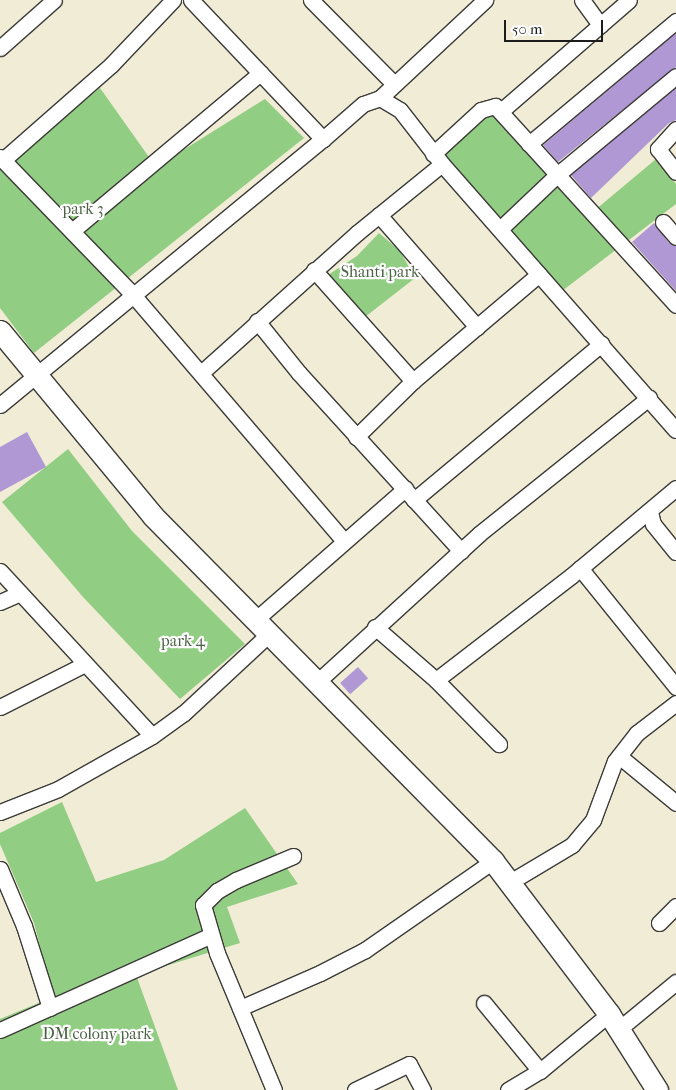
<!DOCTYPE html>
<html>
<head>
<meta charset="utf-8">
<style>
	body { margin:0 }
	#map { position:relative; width:676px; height:1090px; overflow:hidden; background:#f1ecd5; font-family:"IM FELL French Canon",serif }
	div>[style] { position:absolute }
	.green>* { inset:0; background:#91cd82 }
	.building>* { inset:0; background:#af98d4; transform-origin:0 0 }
	.roads { filter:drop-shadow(1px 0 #3c3b38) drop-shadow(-1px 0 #3c3b38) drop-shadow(0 1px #3c3b38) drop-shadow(0 -1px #3c3b38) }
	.street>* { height:15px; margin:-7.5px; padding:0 7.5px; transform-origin:7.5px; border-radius:7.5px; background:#fff }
	.secondary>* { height:21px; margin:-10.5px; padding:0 10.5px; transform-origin:10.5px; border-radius:10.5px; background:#fff }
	span { translate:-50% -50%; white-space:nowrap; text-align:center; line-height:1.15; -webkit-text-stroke:4.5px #fff; paint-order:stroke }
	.park-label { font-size:16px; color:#4b6345 }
	.scale { position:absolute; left:504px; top:20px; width:99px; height:22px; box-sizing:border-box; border:2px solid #1c1c1c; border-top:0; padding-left:6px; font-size:15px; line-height:18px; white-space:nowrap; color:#1c1c1c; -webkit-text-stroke:4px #fff; paint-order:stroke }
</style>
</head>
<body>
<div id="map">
	<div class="green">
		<div style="clip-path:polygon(100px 88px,156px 167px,265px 99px,304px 138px,34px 353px,0 308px,0 152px,11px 161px)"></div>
		<div style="clip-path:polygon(495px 111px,588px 216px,656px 159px,676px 184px,676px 204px,562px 291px,442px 153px)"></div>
		<div style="clip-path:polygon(379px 233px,400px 251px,415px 278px,365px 317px,328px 275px,357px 256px)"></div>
		<div style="clip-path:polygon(68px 449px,132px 531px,245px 644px,180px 699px,83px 597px,2px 502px)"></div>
		<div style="clip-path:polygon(62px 802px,96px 882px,164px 860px,245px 808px,298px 884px,227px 907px,240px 943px,136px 975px,178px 1090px,0 1090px,0 1019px,53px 997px,34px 923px,0 844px,0 833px)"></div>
	</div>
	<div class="building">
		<div style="clip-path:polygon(676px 33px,676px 67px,558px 162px,543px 145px)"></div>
		<div style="clip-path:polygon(676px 88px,676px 120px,669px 123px,591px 198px,571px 175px)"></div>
		<div style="clip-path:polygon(654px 223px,669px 243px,676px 246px,676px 291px,632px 242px)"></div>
		<div style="clip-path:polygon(27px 432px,46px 467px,0 492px,0 447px)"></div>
		<div style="left:358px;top:667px;width:15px;height:24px;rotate:48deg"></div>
	</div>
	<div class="roads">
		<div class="street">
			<div style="left:191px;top:0;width:192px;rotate:46.5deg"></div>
			<div style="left:311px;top:0;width:118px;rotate:45.3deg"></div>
			<div style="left:582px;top:0;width:31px;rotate:54deg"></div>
			<div style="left:0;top:48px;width:72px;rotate:-41.6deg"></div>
			<div style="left:380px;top:98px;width:144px;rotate:-43deg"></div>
			<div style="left:501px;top:111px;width:169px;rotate:-40.9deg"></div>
			<div style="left:676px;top:129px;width:27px;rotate:132deg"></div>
			<div style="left:658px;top:149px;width:29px;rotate:52deg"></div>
			<div style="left:529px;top:144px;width:192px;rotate:-39.9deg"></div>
			<div style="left:433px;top:154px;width:65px;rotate:-42.5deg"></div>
			<div style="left:481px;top:110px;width:15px;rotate:-16deg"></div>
			<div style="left:495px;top:106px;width:269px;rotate:47.7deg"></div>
			<div style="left:0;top:157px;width:193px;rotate:46deg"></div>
			<div style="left:134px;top:296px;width:323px;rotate:49.4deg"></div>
			<div style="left:3px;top:160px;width:144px;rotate:-41.3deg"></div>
			<div style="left:111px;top:65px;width:90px;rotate:-46.4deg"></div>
			<div style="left:379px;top:215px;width:149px;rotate:48.8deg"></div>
			<div style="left:663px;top:222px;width:20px;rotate:49deg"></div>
			<div style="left:500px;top:229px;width:80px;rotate:-43.5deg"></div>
			<div style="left:558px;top:174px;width:153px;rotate:-39.7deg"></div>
			<div style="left:72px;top:231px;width:246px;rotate:-40deg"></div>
			<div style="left:314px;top:270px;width:149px;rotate:48.3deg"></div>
			<div style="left:257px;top:321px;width:67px;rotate:51.1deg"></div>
			<div style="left:299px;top:373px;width:241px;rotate:47.7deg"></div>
			<div style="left:201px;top:373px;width:210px;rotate:-41.9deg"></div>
			<div style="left:357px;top:233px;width:109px;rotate:-39.1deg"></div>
			<div style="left:0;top:405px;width:418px;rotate:-39.5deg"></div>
			<div style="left:323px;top:139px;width:53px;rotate:-41.2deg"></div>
			<div style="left:363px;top:104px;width:18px;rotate:-19deg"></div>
			<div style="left:380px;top:98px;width:23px;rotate:31deg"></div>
			<div style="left:400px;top:110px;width:68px;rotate:52.1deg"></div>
			<div style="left:442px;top:164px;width:354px;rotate:48.7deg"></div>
			<div style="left:356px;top:437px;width:80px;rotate:-44.5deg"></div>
			<div style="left:413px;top:381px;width:165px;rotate:-40.3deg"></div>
			<div style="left:414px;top:500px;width:244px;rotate:-39.8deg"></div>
			<div style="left:650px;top:512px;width:12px;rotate:76deg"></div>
			<div style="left:653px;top:524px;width:36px;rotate:51deg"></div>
			<div style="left:580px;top:568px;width:153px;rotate:51.1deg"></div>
			<div style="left:0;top:571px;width:224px;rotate:47.3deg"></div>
			<div style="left:0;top:602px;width:22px;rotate:-24deg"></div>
			<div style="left:254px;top:621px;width:201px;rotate:-41.2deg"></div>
			<div style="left:375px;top:627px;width:81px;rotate:41deg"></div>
			<div style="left:436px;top:680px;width:90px;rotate:45.5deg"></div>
			<div style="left:436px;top:680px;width:170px;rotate:-37.6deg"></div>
			<div style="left:571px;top:576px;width:137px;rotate:-40deg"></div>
			<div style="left:316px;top:683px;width:221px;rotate:-42.4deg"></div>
			<div style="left:479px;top:534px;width:218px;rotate:-38.7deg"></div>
			<div style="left:0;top:707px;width:95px;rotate:-26.8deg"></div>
			<div style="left:619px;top:756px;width:74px;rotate:39.5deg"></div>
			<div style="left:0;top:812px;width:62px;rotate:-21.6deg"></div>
			<div style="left:58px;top:789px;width:108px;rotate:-29.4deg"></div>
			<div style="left:152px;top:736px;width:39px;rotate:-36deg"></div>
			<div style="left:184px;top:713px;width:115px;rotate:-42.9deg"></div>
			<div style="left:0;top:869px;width:62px;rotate:67.2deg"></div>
			<div style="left:24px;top:926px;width:86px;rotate:72.4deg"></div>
			<div style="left:510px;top:882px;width:72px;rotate:-30.8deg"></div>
			<div style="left:572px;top:845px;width:33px;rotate:-50deg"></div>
			<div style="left:593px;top:820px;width:63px;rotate:-69.6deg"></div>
			<div style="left:615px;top:761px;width:36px;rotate:-52deg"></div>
			<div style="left:637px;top:733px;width:49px;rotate:-37.6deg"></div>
			<div style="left:659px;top:923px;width:24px;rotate:-45deg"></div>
			<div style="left:484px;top:1003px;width:88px;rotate:50.5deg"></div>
			<div style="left:240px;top:1008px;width:87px;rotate:-23.6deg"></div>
			<div style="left:320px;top:973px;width:51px;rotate:-27.1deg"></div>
			<div style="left:365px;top:950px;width:156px;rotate:-34.8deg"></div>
			<div style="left:619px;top:1029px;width:74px;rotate:-39.5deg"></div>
			<div style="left:0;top:1030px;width:231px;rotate:-24.2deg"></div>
			<div style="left:274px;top:1090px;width:148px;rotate:-112.6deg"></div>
			<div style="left:217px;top:953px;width:50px;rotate:-106.3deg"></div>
			<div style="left:203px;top:905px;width:20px;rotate:-45deg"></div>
			<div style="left:217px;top:891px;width:22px;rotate:-30deg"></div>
			<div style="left:236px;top:880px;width:62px;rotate:-22.8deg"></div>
			<div style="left:355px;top:1090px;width:60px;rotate:-25.7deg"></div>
			<div style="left:409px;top:1064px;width:30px;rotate:62deg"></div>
			<div style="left:508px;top:1090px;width:37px;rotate:-31deg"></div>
			<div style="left:540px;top:1071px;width:89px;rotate:-39.6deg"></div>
		</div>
		<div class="secondary">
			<div style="left:0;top:331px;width:240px;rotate:50.4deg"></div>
			<div style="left:153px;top:516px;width:484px;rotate:45.4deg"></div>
			<div style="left:493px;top:861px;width:192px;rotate:52.8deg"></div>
			<div style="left:609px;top:1014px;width:90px;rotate:57.7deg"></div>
		</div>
	</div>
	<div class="park-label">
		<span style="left:83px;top:209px">park 3</span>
		<span style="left:380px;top:272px">Shanti park</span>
		<span style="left:183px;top:641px">park 4</span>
		<span style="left:97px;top:1034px">DM colony park</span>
	</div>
	<div class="scale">50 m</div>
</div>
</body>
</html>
